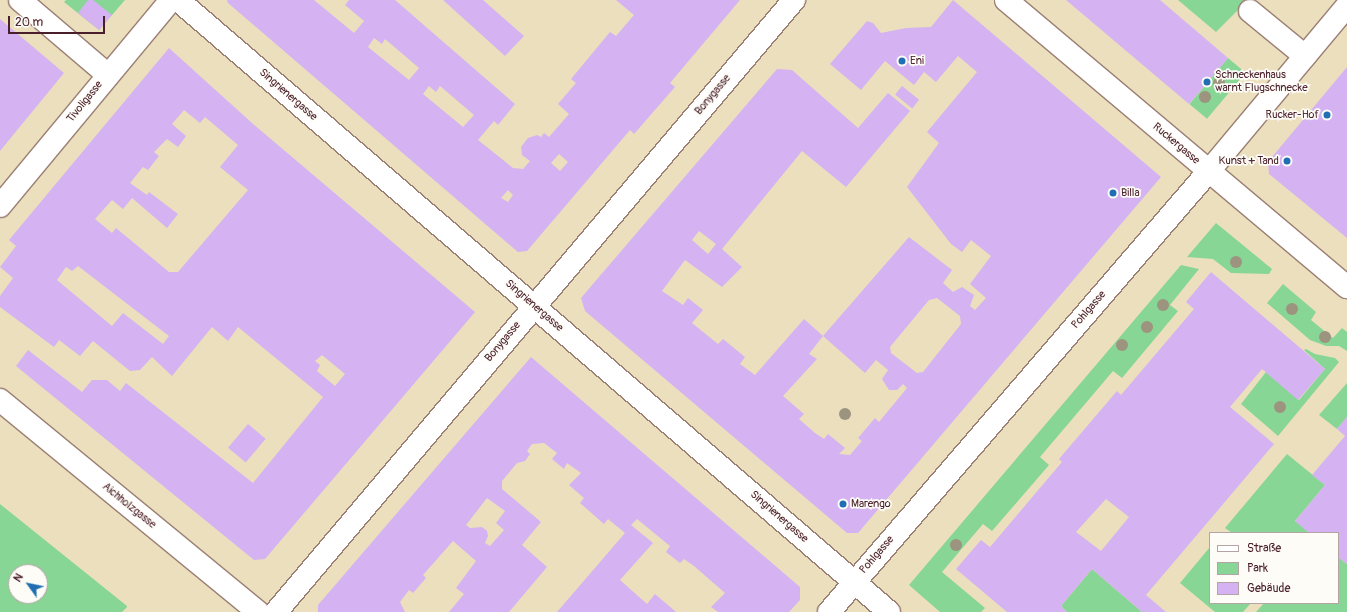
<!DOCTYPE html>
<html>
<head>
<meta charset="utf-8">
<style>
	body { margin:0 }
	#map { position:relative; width:1347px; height:612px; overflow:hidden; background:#ecdfbe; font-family:Pangolin,sans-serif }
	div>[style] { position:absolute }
	.green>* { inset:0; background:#87d695; transform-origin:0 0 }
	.building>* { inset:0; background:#d5b2f1; transform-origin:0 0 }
	.roads { filter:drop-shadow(1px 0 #9b7f74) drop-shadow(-1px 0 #9b7f74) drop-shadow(0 1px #9b7f74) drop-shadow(0 -1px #9b7f74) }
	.minor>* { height:22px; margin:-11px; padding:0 11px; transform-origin:11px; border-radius:11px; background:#fff }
	.major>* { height:22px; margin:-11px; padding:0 11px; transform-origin:11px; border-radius:11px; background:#fff }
	.trees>* { width:12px; height:12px; margin:-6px; border-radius:50%; background:#9d947f }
	.dots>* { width:11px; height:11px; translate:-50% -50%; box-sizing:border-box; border:2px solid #fdfcf7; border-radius:50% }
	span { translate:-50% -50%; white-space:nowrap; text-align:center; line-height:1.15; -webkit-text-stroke:3.5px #fdfcf7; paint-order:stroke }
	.poi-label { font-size:11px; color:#4a1f2b }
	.left { translate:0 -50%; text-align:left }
	.right { translate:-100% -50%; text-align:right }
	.street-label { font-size:11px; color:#4a1f2b }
	.legend { position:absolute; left:1209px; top:532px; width:130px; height:72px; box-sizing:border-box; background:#fdfcf7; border:1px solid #b5a4a5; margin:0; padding:5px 7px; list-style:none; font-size:12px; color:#4a1f2b }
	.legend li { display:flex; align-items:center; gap:8px; height:20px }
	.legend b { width:20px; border:1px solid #b5a4a5 }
	.north { position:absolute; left:8px; top:564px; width:40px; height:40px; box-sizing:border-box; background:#fdfcf7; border:1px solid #b5a4a5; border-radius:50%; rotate:303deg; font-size:11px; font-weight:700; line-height:16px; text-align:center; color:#4a1f2b }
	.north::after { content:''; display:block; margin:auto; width:14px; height:18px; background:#1f6fb2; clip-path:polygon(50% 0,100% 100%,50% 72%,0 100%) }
	.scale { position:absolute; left:8px; top:16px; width:97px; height:18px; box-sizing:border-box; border:2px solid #4a1f2b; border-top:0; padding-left:5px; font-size:12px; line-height:14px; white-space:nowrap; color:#4a1f2b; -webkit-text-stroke:3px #fdfcf7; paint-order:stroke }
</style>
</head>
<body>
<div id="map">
	<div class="green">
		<div style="clip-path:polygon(66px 0,125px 0,99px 30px,64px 2px)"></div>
		<div style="clip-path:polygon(1178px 0,1248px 0,1216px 32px)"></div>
		<div style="left:1228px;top:58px;width:23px;height:60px;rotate:40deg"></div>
		<div style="clip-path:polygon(1216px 223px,1272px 269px,1269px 274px,1231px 273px,1213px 259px,1187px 257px)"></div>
		<div style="clip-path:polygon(1181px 265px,1199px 269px,1170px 305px,1178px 311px,1122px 378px,1113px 371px,1040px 457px,1049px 465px,992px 531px,983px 524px,942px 572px,985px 608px,981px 612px,940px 612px,909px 585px)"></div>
		<div style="clip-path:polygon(1283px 284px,1316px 312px,1311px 320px,1333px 338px,1342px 328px,1347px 332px,1347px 351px,1339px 346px,1326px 346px,1310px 340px,1267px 303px)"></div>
		<div style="clip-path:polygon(1306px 349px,1315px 354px,1335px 358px,1339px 362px,1278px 436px,1241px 404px,1266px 372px,1299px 400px,1325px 369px,1304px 350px)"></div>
		<div style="clip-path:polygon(1347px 383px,1347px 417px,1337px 429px,1319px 415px)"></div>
		<div style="clip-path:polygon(1287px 454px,1325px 485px,1295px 521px,1309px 532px,1232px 533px,1225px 528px)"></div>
		<div style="clip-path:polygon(evenodd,0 504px,127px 606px,127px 607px,122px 612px,0 612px,0 504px,16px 572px,40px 572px,40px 596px,16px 596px,16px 572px)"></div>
		<div style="clip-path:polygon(1210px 547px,1210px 603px,1251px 603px,1243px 612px,1215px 612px,1180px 583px)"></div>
		<div style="clip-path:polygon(1338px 557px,1347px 564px,1347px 612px,1256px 612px,1264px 603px,1338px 603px)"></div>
		<div style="clip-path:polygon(1092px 569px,1142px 612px,1067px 612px,1061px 606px)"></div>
	</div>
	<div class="building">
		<div style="clip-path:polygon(88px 0,93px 0,112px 15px,99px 30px,78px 13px)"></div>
		<div style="clip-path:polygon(evenodd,227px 0,314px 0,354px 33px,364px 21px,345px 5px,349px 0,395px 0,515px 104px,498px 125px,494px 121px,478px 140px,513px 168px,523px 169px,530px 161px,522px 155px,521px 147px,528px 138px,537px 135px,541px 137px,544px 133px,549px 137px,569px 114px,558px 104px,576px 83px,571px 79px,610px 32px,616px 36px,634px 15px,616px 0,740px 0,670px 83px,675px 87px,634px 134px,630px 130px,527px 251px,518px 252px,228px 3px,227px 0,374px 38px,382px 44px,385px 39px,419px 68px,409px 80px,368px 47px,374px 38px,227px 0,429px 86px,436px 92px,440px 86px,474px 115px,463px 127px,423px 94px,429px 86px,227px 0,559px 154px,568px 162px,560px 171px,551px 163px,559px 154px,227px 0,508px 190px,513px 195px,508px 202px,501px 198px,508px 190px)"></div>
		<div style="clip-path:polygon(443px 0,483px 0,524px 36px,505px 56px)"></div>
		<div style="clip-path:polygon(evenodd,953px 0,1161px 177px,858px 533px,847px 533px,585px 311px,581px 298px,777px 69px,792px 70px,858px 128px,888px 93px,910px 111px,846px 187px,802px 151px,722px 249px,742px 267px,722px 287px,685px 260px,662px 291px,683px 305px,688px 298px,703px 310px,692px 323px,718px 344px,723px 339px,745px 357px,740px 364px,755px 375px,804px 319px,823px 336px,809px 354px,817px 359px,783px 396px,804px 414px,799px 419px,815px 433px,824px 439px,828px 434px,845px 448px,839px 454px,850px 455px,862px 441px,858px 438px,875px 418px,879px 422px,907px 388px,903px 384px,897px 390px,889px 390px,882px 379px,888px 370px,876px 360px,865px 373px,823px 336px,909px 237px,952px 270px,943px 283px,953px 292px,962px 287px,974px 295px,970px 306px,975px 310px,986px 298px,970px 284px,991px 256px,971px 240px,962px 252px,951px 244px,907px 187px,939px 143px,927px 132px,977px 72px,958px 56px,936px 82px,924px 72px,914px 85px,885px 61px,861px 90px,830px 64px,867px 21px,873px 23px,881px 33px,906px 28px,931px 27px,953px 0,699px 231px,716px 244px,708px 254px,692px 240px,699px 231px,953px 0,937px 298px,960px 316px,961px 324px,923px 372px,917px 373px,891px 353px,890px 347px,929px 300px,937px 298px)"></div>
		<div style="clip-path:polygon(1066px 0,1160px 0,1228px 58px,1189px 104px)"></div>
		<div style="clip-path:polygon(0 19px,64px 73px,0 151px)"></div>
		<div style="clip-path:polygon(evenodd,169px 48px,252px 123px,475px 312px,265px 559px,254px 560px,16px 366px,28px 350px,82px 392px,92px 380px,107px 380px,120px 391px,126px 383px,253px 483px,323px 397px,238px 327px,228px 341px,212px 327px,172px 376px,152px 357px,140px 370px,130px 371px,93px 341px,80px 356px,59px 340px,54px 347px,0 307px,0 296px,13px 278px,0 267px,16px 246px,9px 240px,169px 48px,184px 110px,200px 123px,205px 117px,238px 145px,220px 167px,248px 190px,178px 272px,169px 272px,116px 228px,112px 233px,95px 219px,112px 200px,123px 209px,132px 198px,167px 228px,178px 214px,149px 192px,147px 195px,130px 183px,143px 167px,148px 170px,159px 156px,154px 152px,167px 139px,178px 147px,186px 136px,172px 124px,184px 110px,169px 48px,78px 266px,169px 336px,163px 344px,123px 313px,112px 326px,57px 280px,66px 267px,72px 271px,78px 266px,169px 48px,322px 355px,345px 374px,335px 386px,317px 371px,320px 365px,315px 361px,322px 355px)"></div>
		<div style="clip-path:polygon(1347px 67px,1347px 238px,1269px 174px,1268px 162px)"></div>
		<div style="left:902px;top:86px;width:22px;height:11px;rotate:39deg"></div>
		<div style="clip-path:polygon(evenodd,1211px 272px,1325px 369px,1298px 400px,1262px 369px,1230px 407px,1274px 444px,1146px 595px,1166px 612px,1142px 612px,1092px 569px,1061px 606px,1067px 612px,1007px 612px,956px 569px,981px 540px,990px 547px,1062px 462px,1059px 459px,1117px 391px,1121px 395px,1194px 309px,1186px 302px,1211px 272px,1106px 499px,1129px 517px,1101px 551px,1076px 532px,1106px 499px)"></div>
		<div style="clip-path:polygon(evenodd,531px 357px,800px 587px,800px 600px,789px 612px,718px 612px,711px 607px,725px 593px,694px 566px,684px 559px,680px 563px,666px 552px,670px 546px,637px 519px,631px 525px,653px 543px,620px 580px,647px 604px,655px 594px,676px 612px,557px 612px,625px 533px,608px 519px,604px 524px,580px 503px,584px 498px,569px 485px,581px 473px,567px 463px,564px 469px,552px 459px,557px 453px,544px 443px,532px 444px,527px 451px,530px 454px,525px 461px,517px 463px,502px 481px,502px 489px,541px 522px,522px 545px,547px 567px,509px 612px,449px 612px,464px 594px,456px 588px,476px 561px,453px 541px,423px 575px,426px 578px,413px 593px,409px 590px,400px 602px,405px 612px,318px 612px,318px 605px,531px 357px,487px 498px,505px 511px,496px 523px,504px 530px,490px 546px,485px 543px,488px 536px,487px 531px,482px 527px,470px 528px,466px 525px,487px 498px)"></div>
		<div style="clip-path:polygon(1347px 417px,1347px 564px,1338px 557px,1338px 533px,1309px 533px,1295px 521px,1325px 485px,1312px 475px,1345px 436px,1337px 429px)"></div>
		<div style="left:248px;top:424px;width:23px;height:31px;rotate:40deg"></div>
	</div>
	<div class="roads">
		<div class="minor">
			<div style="left:20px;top:0;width:114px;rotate:40.4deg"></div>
			<div style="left:178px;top:0;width:938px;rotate:40.72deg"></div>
			<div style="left:1250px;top:11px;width:71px;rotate:39.3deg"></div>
			<div style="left:0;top:206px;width:268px;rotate:-50.3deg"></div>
			<div style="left:0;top:400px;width:334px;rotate:39.4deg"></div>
			<div style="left:276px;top:612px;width:802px;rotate:-49.76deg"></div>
			<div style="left:829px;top:612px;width:582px;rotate:-49.25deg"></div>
			<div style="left:1209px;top:171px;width:215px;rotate:-50.1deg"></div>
		</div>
		<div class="major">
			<div style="left:1006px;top:0;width:446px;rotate:40.1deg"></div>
		</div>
	</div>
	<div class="trees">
		<div style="left:1219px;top:83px"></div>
		<div style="left:1205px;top:97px"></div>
		<div style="left:1236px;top:262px"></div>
		<div style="left:1163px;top:305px"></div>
		<div style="left:1292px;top:309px"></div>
		<div style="left:1147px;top:327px"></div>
		<div style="left:1325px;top:337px"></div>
		<div style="left:1122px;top:345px"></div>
		<div style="left:1280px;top:407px"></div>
		<div style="left:845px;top:414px"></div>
		<div style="left:956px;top:545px"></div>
	</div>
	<div class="dots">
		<div style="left:902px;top:61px;background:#1f6fb2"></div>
		<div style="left:1207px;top:82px;background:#1f6fb2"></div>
		<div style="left:1327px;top:115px;background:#1f6fb2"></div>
		<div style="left:1287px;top:161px;background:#1f6fb2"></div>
		<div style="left:1113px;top:193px;background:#1f6fb2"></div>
		<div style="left:843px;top:504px;background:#1f6fb2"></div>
	</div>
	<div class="poi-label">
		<span class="left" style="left:910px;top:61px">Eni</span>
		<span class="left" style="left:1215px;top:82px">Schneckenhaus<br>warnt Flugschnecke</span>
		<span class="right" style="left:1319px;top:115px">Rucker-Hof</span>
		<span class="right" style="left:1279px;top:161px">Kunst + Tand</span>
		<span class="left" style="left:1121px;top:193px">Billa</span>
		<span class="left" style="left:851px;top:504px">Marengo</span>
	</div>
	<div class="street-label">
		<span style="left:288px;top:95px;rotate:41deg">Singrienergasse</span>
		<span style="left:713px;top:95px;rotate:-50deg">Bonygasse</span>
		<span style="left:85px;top:102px;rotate:-51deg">Tivoligasse</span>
		<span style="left:1176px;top:144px;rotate:40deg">Ruckergasse</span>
		<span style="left:534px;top:306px;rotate:41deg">Singrienergasse</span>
		<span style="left:1089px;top:310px;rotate:-49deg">Pohlgasse</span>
		<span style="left:503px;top:342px;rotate:-50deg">Bonygasse</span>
		<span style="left:129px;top:506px;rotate:39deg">Aichholzgasse</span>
		<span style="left:779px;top:517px;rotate:41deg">Singrienergasse</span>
		<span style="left:877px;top:555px;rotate:-49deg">Pohlgasse</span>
	</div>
	<ul class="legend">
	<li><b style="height:5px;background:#fff"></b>Straße</li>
	<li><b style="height:11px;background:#87d695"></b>Park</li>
	<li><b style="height:11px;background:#d5b2f1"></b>Gebäude</li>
	</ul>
	<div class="north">N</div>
	<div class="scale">20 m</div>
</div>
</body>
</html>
